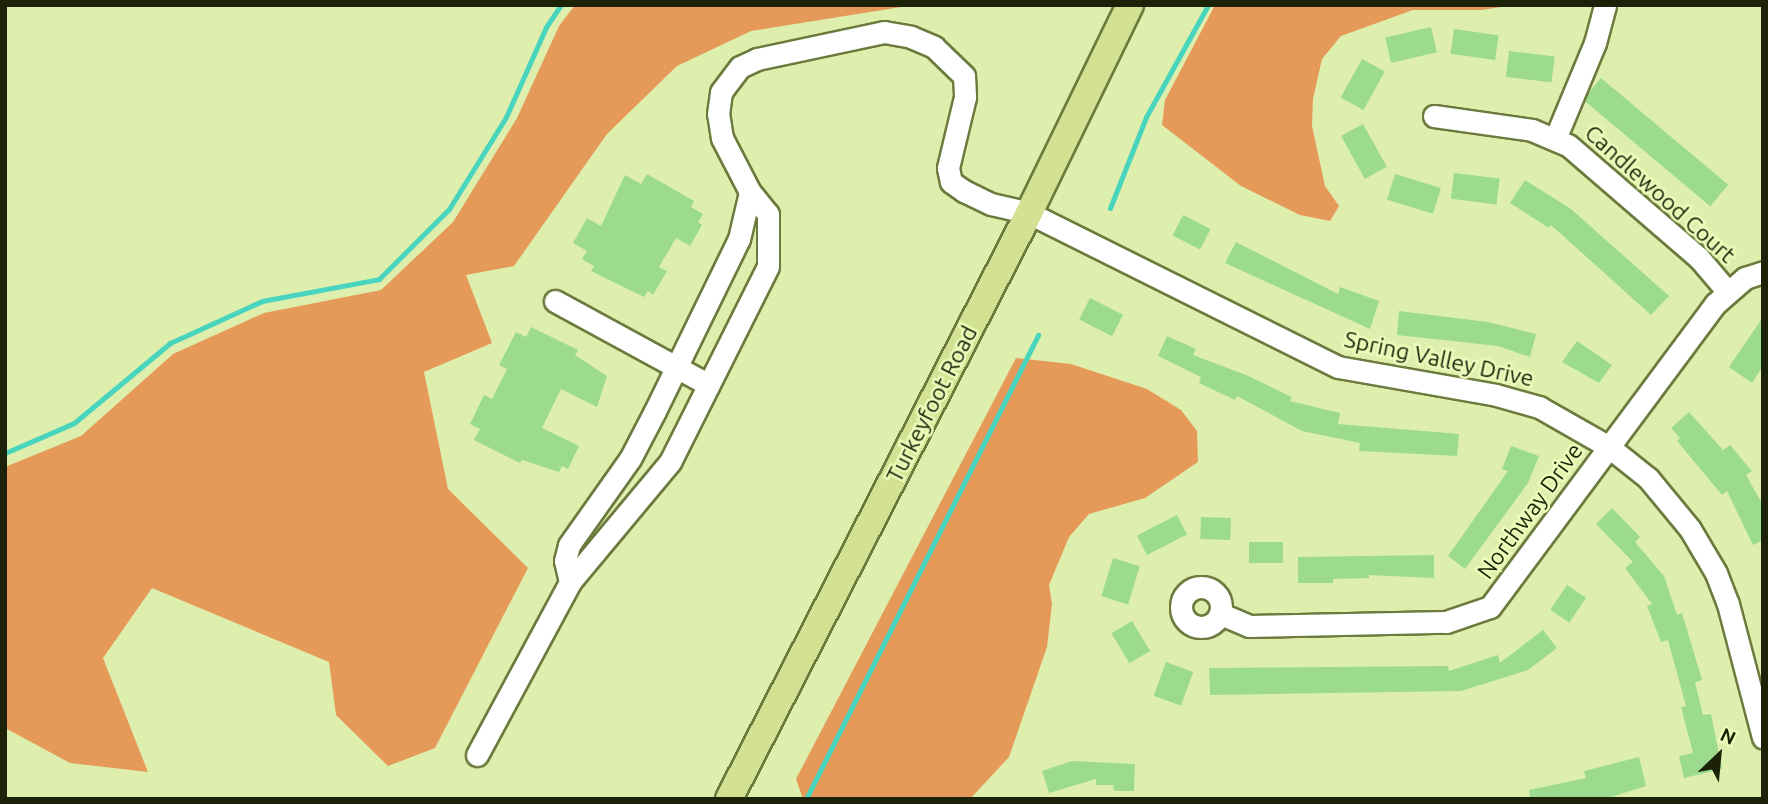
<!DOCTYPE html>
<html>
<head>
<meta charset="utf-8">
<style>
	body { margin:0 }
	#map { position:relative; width:1768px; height:804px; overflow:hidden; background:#deefad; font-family:Ubuntu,sans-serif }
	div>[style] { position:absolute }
	.forest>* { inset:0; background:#e69a59 }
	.stream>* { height:5px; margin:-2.5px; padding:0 2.5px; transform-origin:2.5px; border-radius:2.5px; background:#49d4bd }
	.building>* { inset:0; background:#9cdb8e; transform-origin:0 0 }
	.roads { filter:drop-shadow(2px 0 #6c7a3d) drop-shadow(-2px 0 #6c7a3d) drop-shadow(0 2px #6c7a3d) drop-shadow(0 -2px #6c7a3d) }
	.minor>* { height:21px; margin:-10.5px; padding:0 10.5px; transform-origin:10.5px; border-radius:10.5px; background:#fff }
	.minor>.ring { margin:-10.5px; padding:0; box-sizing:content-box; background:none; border:21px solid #fff; border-radius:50% }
	.major>* { height:26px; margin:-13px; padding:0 13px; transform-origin:13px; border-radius:13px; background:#d2e292 }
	span { translate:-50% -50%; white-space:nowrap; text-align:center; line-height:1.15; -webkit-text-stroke:5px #ebfcba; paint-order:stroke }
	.street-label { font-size:23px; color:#1c2208 }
	.frame { position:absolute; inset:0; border:7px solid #1c2208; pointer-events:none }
	.north { position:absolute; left:1684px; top:720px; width:70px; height:70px; -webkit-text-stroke:5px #ebfcba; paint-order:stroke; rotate:26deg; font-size:19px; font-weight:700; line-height:28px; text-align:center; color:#1c2208 }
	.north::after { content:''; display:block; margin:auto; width:24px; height:32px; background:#1c2208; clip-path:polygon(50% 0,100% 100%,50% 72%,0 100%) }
</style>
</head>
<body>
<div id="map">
	<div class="forest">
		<div style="clip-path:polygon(575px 5px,914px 5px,751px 31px,677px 66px,607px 134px,514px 266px,466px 275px,492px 343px,424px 372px,448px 489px,528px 568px,435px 748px,388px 766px,336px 715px,329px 662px,152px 588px,103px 658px,148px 772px,70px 763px,5px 728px,5px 467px,81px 436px,173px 354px,264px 313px,381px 290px,453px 222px,517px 118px,559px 26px)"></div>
		<div style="clip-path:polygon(1215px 5px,1514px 5px,1482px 10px,1413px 10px,1341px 36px,1322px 59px,1313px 99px,1312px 126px,1325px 186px,1339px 206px,1330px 221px,1300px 215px,1241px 186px,1162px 125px,1165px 100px)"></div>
		<div style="clip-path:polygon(1016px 358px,1071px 364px,1147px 389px,1181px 410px,1197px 431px,1198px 462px,1145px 498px,1089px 514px,1069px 537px,1049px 585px,1052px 604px,1047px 647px,1009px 757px,970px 799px,803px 799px,796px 779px)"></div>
	</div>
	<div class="stream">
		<div style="left:1110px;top:208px;width:98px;rotate:-68.4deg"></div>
		<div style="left:1146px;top:117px;width:128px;rotate:-61deg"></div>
		<div style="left:5px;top:453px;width:75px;rotate:-23.5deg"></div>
		<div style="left:74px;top:423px;width:125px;rotate:-39.8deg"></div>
		<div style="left:170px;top:343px;width:101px;rotate:-24.5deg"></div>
		<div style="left:262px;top:301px;width:119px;rotate:-10.6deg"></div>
		<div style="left:379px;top:279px;width:99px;rotate:-45deg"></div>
		<div style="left:449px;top:209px;width:108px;rotate:-58.2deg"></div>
		<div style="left:506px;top:117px;width:98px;rotate:-66deg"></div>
		<div style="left:546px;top:27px;width:27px;rotate:-56deg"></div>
		<div style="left:806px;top:799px;width:519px;rotate:-63.43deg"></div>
	</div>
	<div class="building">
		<div style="left:1431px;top:27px;width:26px;height:47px;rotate:77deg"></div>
		<div style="left:1454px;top:29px;width:45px;height:25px;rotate:8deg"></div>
		<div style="left:1509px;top:51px;width:46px;height:26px;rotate:7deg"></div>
		<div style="left:1362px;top:59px;width:26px;height:44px;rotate:29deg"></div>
		<div style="left:1601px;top:78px;width:166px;height:28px;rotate:40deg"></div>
		<div style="left:1363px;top:124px;width:49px;height:25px;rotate:61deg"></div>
		<div style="left:1454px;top:173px;width:46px;height:26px;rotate:7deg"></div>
		<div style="clip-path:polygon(647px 174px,694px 201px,691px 207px,703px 214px,698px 222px,702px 225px,690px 246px,676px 238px,659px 267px,667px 271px,653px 295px,648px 291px,644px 297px,591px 271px,594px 266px,582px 259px,587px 251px,573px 243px,587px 218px,601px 226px,625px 175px,641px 184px)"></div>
		<div style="left:1395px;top:174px;width:48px;height:27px;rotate:17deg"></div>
		<div style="clip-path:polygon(1525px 180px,1571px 209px,1669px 296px,1651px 315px,1551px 225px,1549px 228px,1510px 203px)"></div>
		<div style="left:1183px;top:215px;width:31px;height:23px;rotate:27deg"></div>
		<div style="clip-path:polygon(1236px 242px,1338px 294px,1340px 287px,1379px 301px,1370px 329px,1225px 263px)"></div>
		<div style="left:1090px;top:298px;width:37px;height:24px;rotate:27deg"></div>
		<div style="clip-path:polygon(1399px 311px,1488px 322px,1536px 334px,1530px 357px,1498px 346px,1397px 335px)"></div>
		<div style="clip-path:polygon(1763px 317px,1763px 366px,1752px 383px,1729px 367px)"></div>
		<div style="clip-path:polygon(531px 327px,578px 350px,575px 355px,607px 376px,597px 407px,561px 389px,542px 428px,579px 446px,568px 469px,562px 466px,559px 472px,522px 460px,520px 463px,474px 440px,480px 429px,470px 424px,484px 395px,492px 399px,507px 369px,499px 365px,516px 332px,526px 337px)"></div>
		<div style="clip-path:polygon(1167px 336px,1196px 349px,1193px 355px,1246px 375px,1292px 397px,1290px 401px,1340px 413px,1338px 424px,1459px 434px,1457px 456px,1359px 451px,1360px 443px,1302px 431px,1237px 396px,1235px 400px,1199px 383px,1201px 377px,1158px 356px)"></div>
		<div style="clip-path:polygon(1577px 341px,1612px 365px,1599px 383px,1562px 362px)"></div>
		<div style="clip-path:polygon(1689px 412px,1723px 450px,1730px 445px,1752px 471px,1746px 475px,1763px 505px,1763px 540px,1753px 545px,1727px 491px,1722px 495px,1677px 441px,1680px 438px,1671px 428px)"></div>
		<div style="clip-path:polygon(1511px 446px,1539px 456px,1528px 483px,1465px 569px,1448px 556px,1508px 471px,1502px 469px)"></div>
		<div style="clip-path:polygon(1612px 508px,1640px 537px,1635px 542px,1664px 576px,1677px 615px,1682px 613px,1702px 680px,1695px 682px,1703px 715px,1711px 714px,1722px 769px,1684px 778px,1679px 756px,1693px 753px,1681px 707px,1686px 706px,1668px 640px,1661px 642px,1647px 606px,1652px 604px,1625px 568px,1633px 562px,1596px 524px)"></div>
		<div style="left:1177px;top:515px;width:22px;height:45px;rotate:63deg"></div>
		<div style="left:1201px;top:517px;width:30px;height:22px;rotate:2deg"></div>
		<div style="left:1249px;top:542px;width:34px;height:21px"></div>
		<div style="clip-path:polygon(1434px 555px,1434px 578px,1369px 575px,1369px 578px,1333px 579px,1333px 583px,1298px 583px,1298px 557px)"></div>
		<div style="left:1113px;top:558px;width:28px;height:40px;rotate:17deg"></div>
		<div style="left:1567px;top:585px;width:23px;height:30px;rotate:34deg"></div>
		<div style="left:1132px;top:621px;width:35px;height:24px;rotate:59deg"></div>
		<div style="clip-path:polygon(1543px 630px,1557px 648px,1528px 670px,1461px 691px,1210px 695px,1209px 668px,1448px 666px,1449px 671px,1498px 655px,1500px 663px)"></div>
		<div style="left:1166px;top:662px;width:29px;height:36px;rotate:20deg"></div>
		<div style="clip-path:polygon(1639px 757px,1646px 786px,1605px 799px,1530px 799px,1529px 790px,1586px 778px,1584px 771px)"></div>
		<div style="clip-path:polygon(1072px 761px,1135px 764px,1134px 791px,1114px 791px,1113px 785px,1096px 785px,1096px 779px,1049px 793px,1042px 771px)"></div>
	</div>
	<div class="roads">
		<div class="minor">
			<div style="left:1434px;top:116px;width:99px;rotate:8.1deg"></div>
			<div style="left:1532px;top:130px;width:39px;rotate:23deg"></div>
			<div style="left:1568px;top:145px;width:173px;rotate:40.8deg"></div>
			<div style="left:1699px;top:258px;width:43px;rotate:49.7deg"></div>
			<div style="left:1555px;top:139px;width:104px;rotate:-67.4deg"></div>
			<div style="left:1595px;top:43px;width:39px;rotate:-75deg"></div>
			<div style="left:555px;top:301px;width:175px;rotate:28.6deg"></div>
			<div style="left:570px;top:582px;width:22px;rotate:-103deg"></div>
			<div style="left:565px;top:561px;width:16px;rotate:-76deg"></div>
			<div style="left:569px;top:545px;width:105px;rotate:-54.7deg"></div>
			<div style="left:630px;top:459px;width:54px;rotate:-62.5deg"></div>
			<div style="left:655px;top:411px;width:191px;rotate:-64deg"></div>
			<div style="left:739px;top:239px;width:48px;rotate:-76.8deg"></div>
			<div class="ring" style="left:1181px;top:587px;width:19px;height:19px"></div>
			<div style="left:1221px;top:614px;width:30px;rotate:23deg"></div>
			<div style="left:1249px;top:626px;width:197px;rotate:-1.2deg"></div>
			<div style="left:1446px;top:622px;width:46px;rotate:-18.8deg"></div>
			<div style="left:1490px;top:607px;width:377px;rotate:-53.4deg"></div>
			<div style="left:1715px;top:304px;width:40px;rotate:-41deg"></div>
			<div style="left:1745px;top:278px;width:19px;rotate:-18deg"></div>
			<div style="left:477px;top:755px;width:196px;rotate:-61.7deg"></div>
			<div style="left:570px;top:582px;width:156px;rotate:-50.2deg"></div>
			<div style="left:670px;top:462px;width:219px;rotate:-63.4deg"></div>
			<div style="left:768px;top:266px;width:52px;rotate:-90deg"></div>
			<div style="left:768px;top:214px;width:28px;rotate:-129deg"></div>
			<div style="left:750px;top:192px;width:61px;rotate:-117.4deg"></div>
			<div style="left:722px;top:138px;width:24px;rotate:-99deg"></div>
			<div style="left:718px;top:114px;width:22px;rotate:-82deg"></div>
			<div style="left:721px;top:92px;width:31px;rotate:-53deg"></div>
			<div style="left:740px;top:67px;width:19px;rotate:-25deg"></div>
			<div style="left:757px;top:59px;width:130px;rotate:-12deg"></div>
			<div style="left:884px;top:32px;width:27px;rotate:10deg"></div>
			<div style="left:911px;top:37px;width:25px;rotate:23deg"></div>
			<div style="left:934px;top:47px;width:42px;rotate:44deg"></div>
			<div style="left:964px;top:76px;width:21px;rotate:87deg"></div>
			<div style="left:965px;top:97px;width:73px;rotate:103.5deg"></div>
			<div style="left:948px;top:168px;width:14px;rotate:78deg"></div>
			<div style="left:951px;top:182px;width:16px;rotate:35deg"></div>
			<div style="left:964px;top:191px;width:30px;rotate:26deg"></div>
			<div style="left:991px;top:204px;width:39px;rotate:13deg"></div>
			<div style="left:1029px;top:213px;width:345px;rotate:26.5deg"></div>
			<div style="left:1338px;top:367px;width:160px;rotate:10deg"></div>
			<div style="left:1496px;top:395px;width:45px;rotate:15.6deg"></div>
			<div style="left:1539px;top:407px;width:81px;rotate:29.7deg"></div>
			<div style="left:1609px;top:447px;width:50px;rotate:38.5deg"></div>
			<div style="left:1648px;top:478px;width:66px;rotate:50.5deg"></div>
			<div style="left:1690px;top:529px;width:51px;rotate:59.4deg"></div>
			<div style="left:1716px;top:573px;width:33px;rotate:69deg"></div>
			<div style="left:1728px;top:604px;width:138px;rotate:75.3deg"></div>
		</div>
		<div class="major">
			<div style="left:729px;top:799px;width:658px;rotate:-62.89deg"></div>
			<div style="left:1029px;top:213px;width:231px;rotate:-64.1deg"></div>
		</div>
	</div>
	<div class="street-label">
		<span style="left:1660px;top:194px;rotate:42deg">Candlewood Court</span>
		<span style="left:1439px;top:359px;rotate:12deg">Spring Valley Drive</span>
		<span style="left:932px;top:404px;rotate:-63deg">Turkeyfoot Road</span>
		<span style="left:1530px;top:511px;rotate:-54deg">Northway Drive</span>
	</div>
	<div class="frame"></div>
	<div class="north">N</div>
</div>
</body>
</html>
